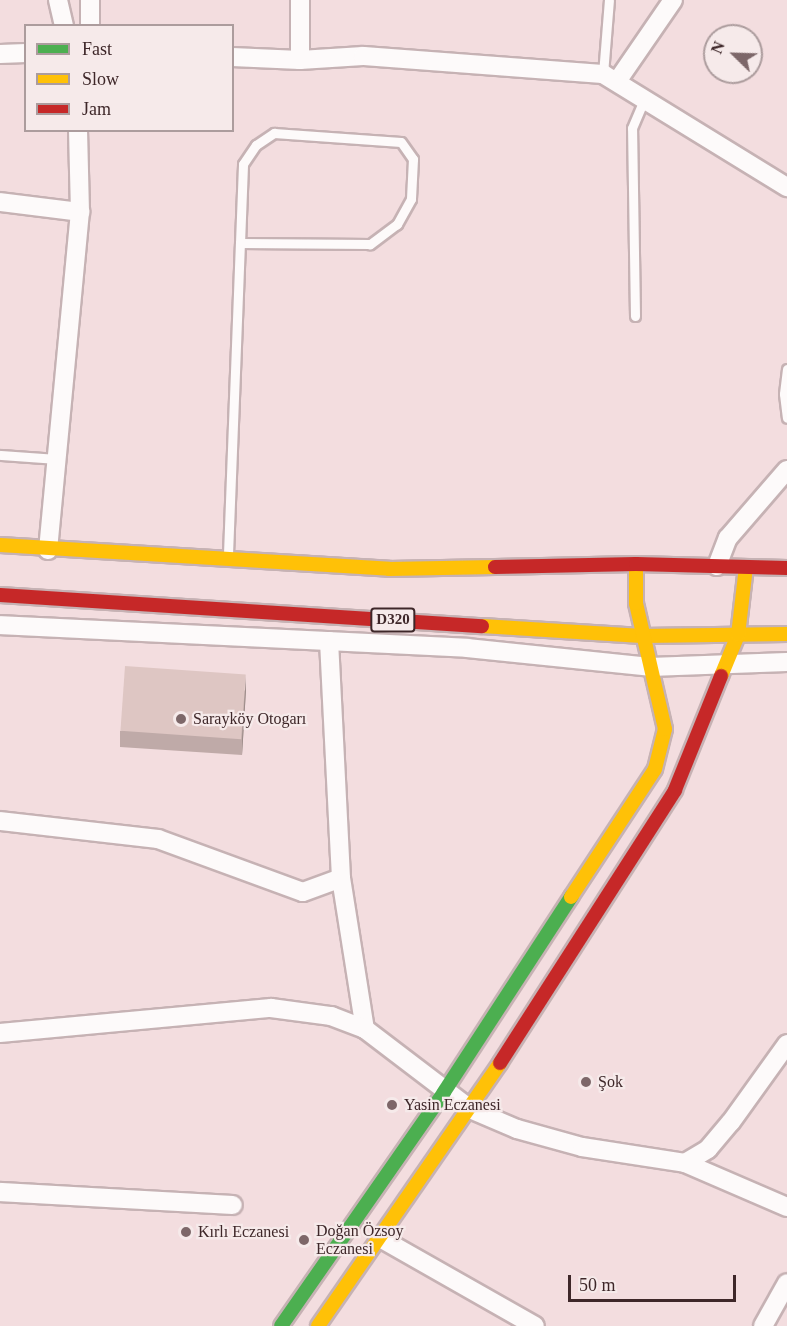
<!DOCTYPE html>
<html>
<head>
<meta charset="utf-8">
<style>
	body { margin:0 }
	#map { position:relative; width:787px; height:1326px; overflow:hidden; background:#f3dddf; font-family:Georgia,serif }
	div>[style] { position:absolute }
	.roads { filter:drop-shadow(2px 0 #c6b2b4) drop-shadow(-2px 0 #c6b2b4) drop-shadow(0 2px #c6b2b4) drop-shadow(0 -2px #c6b2b4) }
	.lane>* { height:9px; margin:-4.5px; padding:0 4.5px; transform-origin:4.5px; border-radius:4.5px; background:#fdfafa }
	.street>* { height:18px; margin:-9px; padding:0 9px; transform-origin:9px; border-radius:9px; background:#fdfafa }
	.fast>* { height:14px; margin:-7px; padding:0 7px; transform-origin:7px; border-radius:7px; background:#4caf50 }
	.slow>* { height:14px; margin:-7px; padding:0 7px; transform-origin:7px; border-radius:7px; background:#ffc107 }
	.jam>* { height:14px; margin:-7px; padding:0 7px; transform-origin:7px; border-radius:7px; background:#c62828 }
	.wall>* { inset:0; background:#bfaaa8 }
	.shaded-wall>* { inset:0; background:#9b8b88 }
	.building>* { inset:0; background:#dec6c3; transform-origin:0 0 }
	.dots>* { width:16px; height:16px; translate:-50% -50%; box-sizing:border-box; border:3px solid #f6eaea; border-radius:50% }
	span { translate:-50% -50%; white-space:nowrap; text-align:center; line-height:1.15; -webkit-text-stroke:4.5px #f6eaea; paint-order:stroke }
	.shield-label span { padding:2px 4px; background:#f6eaea; border:2px solid; border-radius:4px; -webkit-text-stroke-width:0 }
	.shield-label { font-size:15px; color:#3e2729; font-weight:700 }
	.poi-label { font-size:16px; color:#3e2729 }
	.left { translate:0 -50%; text-align:left }
	.legend { position:absolute; left:24px; top:24px; width:210px; height:108px; box-sizing:border-box; background:#f6eaea; border:2px solid #ac9c9d; margin:0; padding:8px 10px; list-style:none; font-size:18px; color:#3e2729 }
	.legend li { display:flex; align-items:center; gap:12px; height:30px }
	.legend b { width:30px; border:2px solid #ac9c9d }
	.north { position:absolute; left:703px; top:24px; width:60px; height:60px; box-sizing:border-box; background:#f6eaea; border:2px solid #ac9c9d; border-radius:50%; rotate:293deg; font-size:16px; font-weight:700; line-height:24px; text-align:center; color:#3e2729 }
	.north::after { content:''; display:block; margin:auto; width:21px; height:27px; background:#7d6769; clip-path:polygon(50% 0,100% 100%,50% 72%,0 100%) }
	.scale { position:absolute; left:568px; top:1275px; width:168px; height:27px; box-sizing:border-box; border:3px solid #3e2729; border-top:0; padding-left:8px; font-size:18px; line-height:21px; white-space:nowrap; color:#3e2729; -webkit-text-stroke:4px #f6eaea; paint-order:stroke }
</style>
</head>
<body>
<div id="map">
	<div class="roads">
		<div class="lane">
			<div style="left:603px;top:74px;width:74px;rotate:-85.4deg"></div>
			<div style="left:635px;top:316px;width:188px;rotate:-90.9deg"></div>
			<div style="left:632px;top:128px;width:34px;rotate:-67deg"></div>
			<div style="left:787px;top:369px;width:25px;rotate:97deg"></div>
			<div style="left:784px;top:394px;width:24px;rotate:83deg"></div>
			<div style="left:0;top:455px;width:56px;rotate:4.1deg"></div>
			<div style="left:228px;top:554px;width:311px;rotate:-87.8deg"></div>
			<div style="left:240px;top:243px;width:79px;rotate:-87.8deg"></div>
			<div style="left:243px;top:164px;width:23px;rotate:-56deg"></div>
			<div style="left:256px;top:145px;width:22px;rotate:-34deg"></div>
			<div style="left:274px;top:133px;width:127px;rotate:4.1deg"></div>
			<div style="left:401px;top:142px;width:21px;rotate:55deg"></div>
			<div style="left:413px;top:159px;width:40px;rotate:92.9deg"></div>
			<div style="left:411px;top:199px;width:29px;rotate:119deg"></div>
			<div style="left:397px;top:224px;width:34px;rotate:143deg"></div>
			<div style="left:370px;top:244px;width:130px;rotate:-179.6deg"></div>
		</div>
		<div class="street">
			<div style="left:58px;top:0;width:27px;rotate:77deg"></div>
			<div style="left:90px;top:0;width:26px;rotate:90deg"></div>
			<div style="left:300px;top:0;width:60px;rotate:90deg"></div>
			<div style="left:0;top:54px;width:26px;rotate:-2deg"></div>
			<div style="left:232px;top:57px;width:68px;rotate:2.5deg"></div>
			<div style="left:300px;top:60px;width:63px;rotate:-3.6deg"></div>
			<div style="left:363px;top:56px;width:241px;rotate:4.3deg"></div>
			<div style="left:603px;top:74px;width:216px;rotate:31.6deg"></div>
			<div style="left:618px;top:80px;width:97px;rotate:-55.5deg"></div>
			<div style="left:0;top:202px;width:81px;rotate:7.1deg"></div>
			<div style="left:48px;top:550px;width:340px;rotate:-84.6deg"></div>
			<div style="left:80px;top:212px;width:82px;rotate:-91.4deg"></div>
			<div style="left:717px;top:566px;width:30px;rotate:-69deg"></div>
			<div style="left:728px;top:538px;width:90px;rotate:-49.1deg"></div>
			<div style="left:0;top:625px;width:468px;rotate:2.8deg"></div>
			<div style="left:467px;top:648px;width:184px;rotate:5.9deg"></div>
			<div style="left:650px;top:667px;width:137px;rotate:-2.1deg"></div>
			<div style="left:329px;top:641px;width:237px;rotate:87.1deg"></div>
			<div style="left:341px;top:878px;width:153px;rotate:81deg"></div>
			<div style="left:0;top:821px;width:159px;rotate:6.5deg"></div>
			<div style="left:158px;top:839px;width:154px;rotate:20.1deg"></div>
			<div style="left:303px;top:892px;width:40px;rotate:-20.2deg"></div>
			<div style="left:0;top:1033px;width:272px;rotate:-5.3deg"></div>
			<div style="left:271px;top:1008px;width:61px;rotate:7.6deg"></div>
			<div style="left:331px;top:1016px;width:36px;rotate:21deg"></div>
			<div style="left:365px;top:1029px;width:132px;rotate:37.3deg"></div>
			<div style="left:470px;top:1109px;width:51px;rotate:23.1deg"></div>
			<div style="left:517px;top:1129px;width:67px;rotate:15.5deg"></div>
			<div style="left:582px;top:1147px;width:104px;rotate:8.8deg"></div>
			<div style="left:685px;top:1163px;width:111px;rotate:23.3deg"></div>
			<div style="left:685px;top:1163px;width:27px;rotate:-31deg"></div>
			<div style="left:708px;top:1149px;width:35px;rotate:-50deg"></div>
			<div style="left:731px;top:1122px;width:96px;rotate:-54.3deg"></div>
			<div style="left:0;top:1192px;width:233px;rotate:3.2deg"></div>
			<div style="left:380px;top:1238px;width:178px;rotate:29.6deg"></div>
			<div style="left:763px;top:1326px;width:49px;rotate:-60.8deg"></div>
		</div>
		<div class="fast">
			<div style="left:281px;top:1326px;width:285px;rotate:-55.1deg"></div>
			<div style="left:444px;top:1092px;width:233px;rotate:-56.9deg"></div>
		</div>
		<div class="slow">
			<div style="left:0;top:545px;width:390px;rotate:3.5deg"></div>
			<div style="left:389px;top:569px;width:106px;rotate:-1.1deg"></div>
			<div style="left:482px;top:626px;width:160px;rotate:3.6deg"></div>
			<div style="left:642px;top:636px;width:145px;rotate:-0.8deg"></div>
			<div style="left:721px;top:676px;width:44px;rotate:-67.5deg"></div>
			<div style="left:738px;top:635px;width:68px;rotate:-83.3deg"></div>
			<div style="left:571px;top:897px;width:153px;rotate:-56.7deg"></div>
			<div style="left:655px;top:769px;width:41px;rotate:-76deg"></div>
			<div style="left:665px;top:729px;width:129px;rotate:-103deg"></div>
			<div style="left:636px;top:603px;width:39px;rotate:-90deg"></div>
			<div style="left:318px;top:1326px;width:320px;rotate:-55.3deg"></div>
		</div>
		<div class="jam">
			<div style="left:495px;top:567px;width:141px;rotate:-1.2deg"></div>
			<div style="left:636px;top:564px;width:151px;rotate:1.5deg"></div>
			<div style="left:0;top:595px;width:483px;rotate:3.7deg"></div>
			<div style="left:500px;top:1063px;width:324px;rotate:-57.3deg"></div>
			<div style="left:675px;top:790px;width:123px;rotate:-68deg"></div>
		</div>
	</div>
	<div class="wall">
		<div style="clip-path:polygon(246px 690px,242px 755px,120px 747px,120px 731px)"></div>
	</div>
	<div class="shaded-wall">
		<div style="clip-path:polygon(246px 675px,246px 690px,242px 755px,242px 739px)"></div>
	</div>
	<div class="building">
		<div style="left:125px;top:666px;width:121px;height:65px;rotate:4deg"></div>
	</div>
	<div class="dots">
		<div style="left:181px;top:719px;background:#7d6769"></div>
		<div style="left:586px;top:1082px;background:#7d6769"></div>
		<div style="left:392px;top:1105px;background:#7d6769"></div>
		<div style="left:186px;top:1232px;background:#7d6769"></div>
		<div style="left:304px;top:1240px;background:#7d6769"></div>
	</div>
	<div class="shield-label">
		<span style="left:393px;top:620px">D320</span>
	</div>
	<div class="poi-label">
		<span class="left" style="left:193px;top:719px">Sarayköy Otogarı</span>
		<span class="left" style="left:598px;top:1082px">Şok</span>
		<span class="left" style="left:404px;top:1105px">Yasin Eczanesi</span>
		<span class="left" style="left:316px;top:1240px">Doğan Özsoy<br>Eczanesi</span>
		<span class="left" style="left:198px;top:1232px">Kırlı Eczanesi</span>
	</div>
	<ul class="legend">
	<li><b style="height:8px;background:#4caf50"></b>Fast</li>
	<li><b style="height:8px;background:#ffc107"></b>Slow</li>
	<li><b style="height:8px;background:#c62828"></b>Jam</li>
	</ul>
	<div class="north">N</div>
	<div class="scale">50 m</div>
</div>
</body>
</html>
